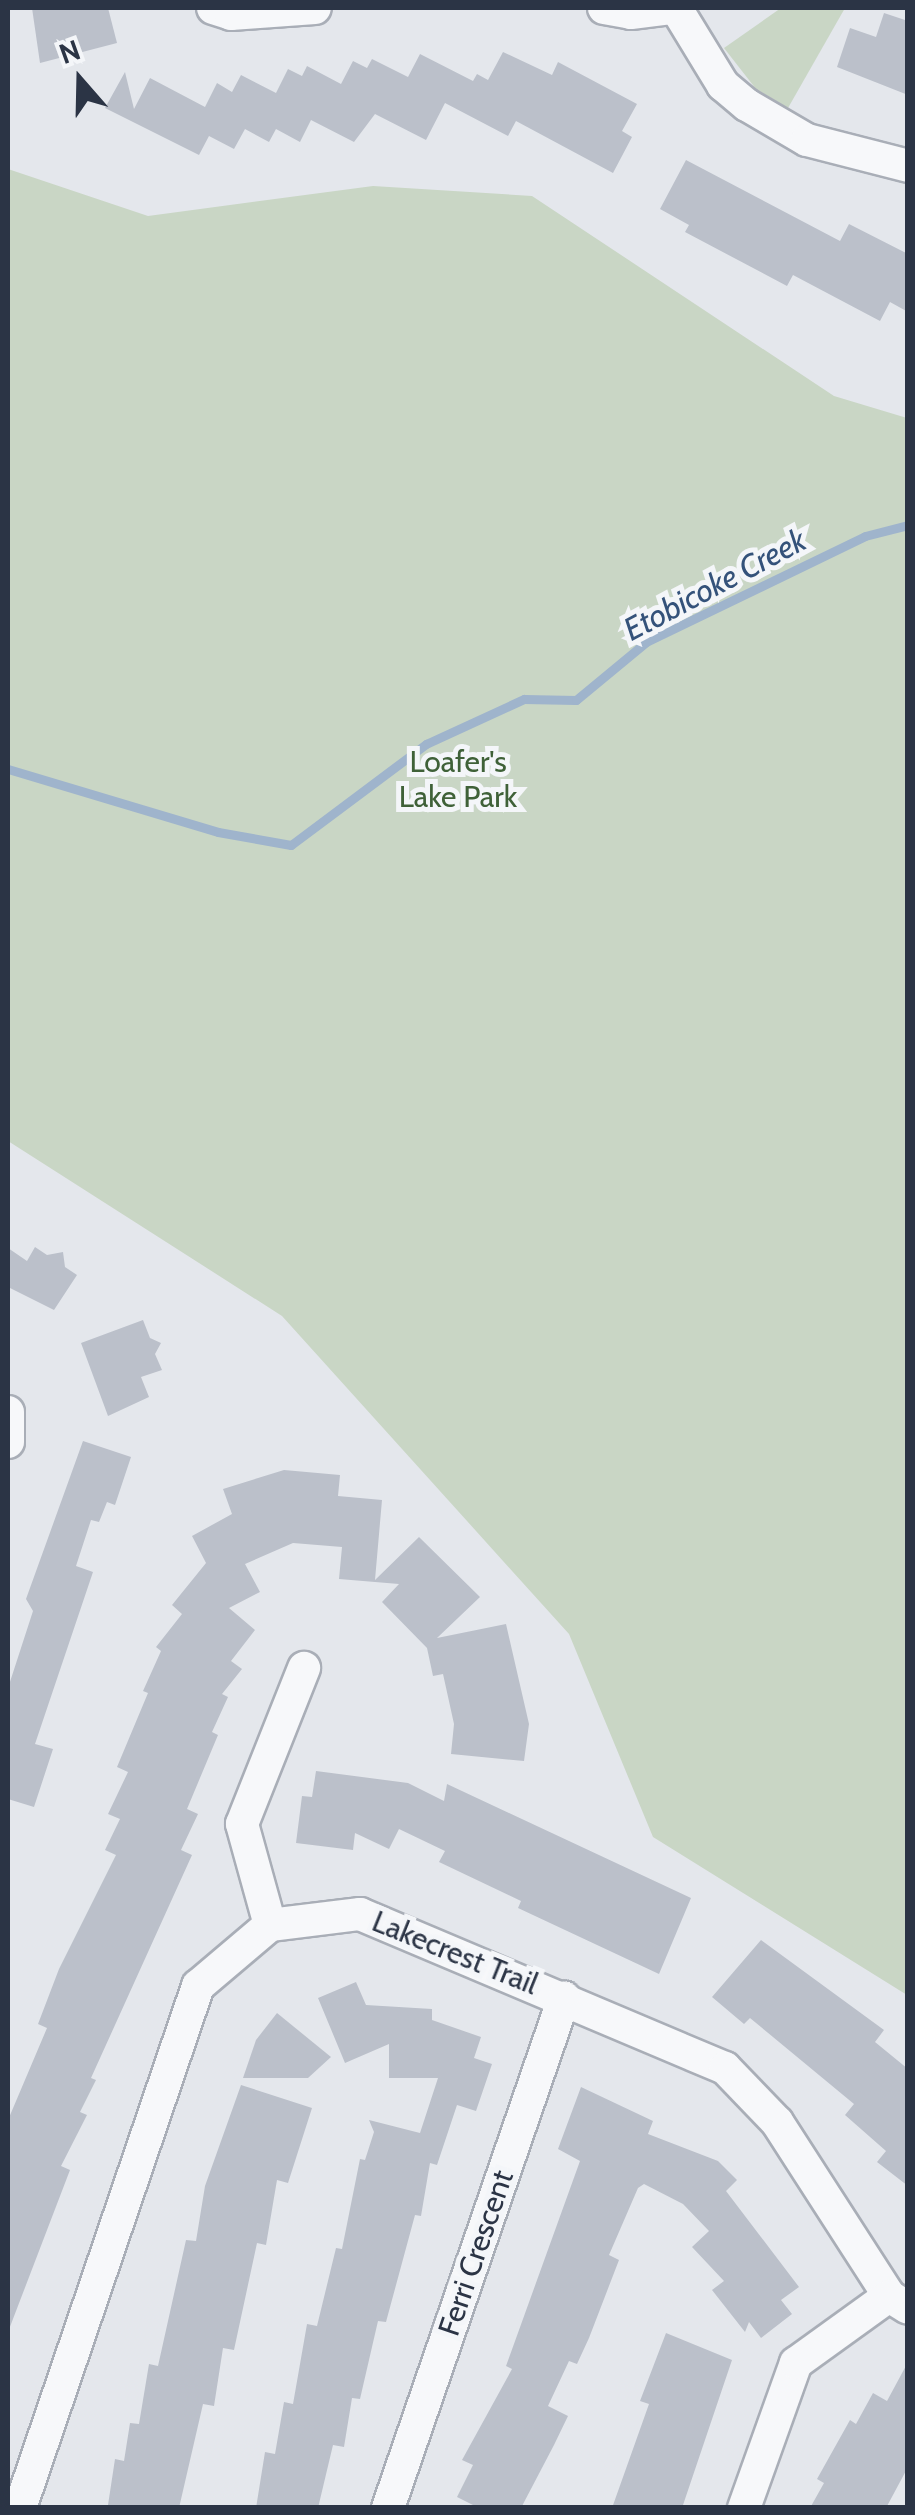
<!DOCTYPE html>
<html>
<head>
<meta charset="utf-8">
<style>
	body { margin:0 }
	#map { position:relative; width:915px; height:2515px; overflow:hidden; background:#e4e7ec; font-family:Cabin,sans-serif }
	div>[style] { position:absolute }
	.green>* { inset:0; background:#c9d6c5 }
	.stream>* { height:9px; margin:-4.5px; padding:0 4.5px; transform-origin:4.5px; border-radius:4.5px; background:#9fb4cc }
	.building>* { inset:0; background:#bbc0ca }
	.roads { filter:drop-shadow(2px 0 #a9aeb7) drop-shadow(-2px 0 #a9aeb7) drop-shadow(0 2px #a9aeb7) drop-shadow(0 -2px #a9aeb7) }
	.minor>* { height:32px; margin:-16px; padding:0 16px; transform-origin:16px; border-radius:16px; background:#f7f8fa }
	span { translate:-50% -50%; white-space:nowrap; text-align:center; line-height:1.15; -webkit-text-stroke:10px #f4f6f9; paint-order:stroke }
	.park-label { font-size:30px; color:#3f6138 }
	.street-label { font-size:30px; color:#2b3445 }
	.water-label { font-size:32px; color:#34527a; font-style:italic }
	.frame { position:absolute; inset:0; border:10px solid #2b3445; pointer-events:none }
	.north { position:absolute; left:30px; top:30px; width:100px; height:100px; -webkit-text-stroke:8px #f4f6f9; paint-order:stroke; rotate:340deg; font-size:28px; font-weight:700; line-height:40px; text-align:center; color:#2b3445 }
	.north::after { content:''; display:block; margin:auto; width:35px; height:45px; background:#2b3445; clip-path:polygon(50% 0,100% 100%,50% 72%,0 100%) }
</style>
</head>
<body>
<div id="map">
	<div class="green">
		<div style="clip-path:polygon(781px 8px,845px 8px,788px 108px,756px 89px,724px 48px)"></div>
		<div style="clip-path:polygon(8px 169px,148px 216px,373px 186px,532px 196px,834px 396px,907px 418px,907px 1995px,653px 1837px,569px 1634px,282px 1316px,8px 1141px)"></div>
	</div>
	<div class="stream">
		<div style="left:8px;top:769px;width:219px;rotate:16.7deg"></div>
		<div style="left:218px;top:832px;width:74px;rotate:10.1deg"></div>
		<div style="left:291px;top:845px;width:169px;rotate:-36.8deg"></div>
		<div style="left:426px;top:744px;width:108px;rotate:-24.7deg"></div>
		<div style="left:524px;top:699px;width:52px;rotate:1.1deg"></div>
		<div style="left:576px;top:700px;width:91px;rotate:-39.6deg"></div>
		<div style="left:646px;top:642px;width:243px;rotate:-25.8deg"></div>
		<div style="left:865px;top:536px;width:44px;rotate:-14.3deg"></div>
	</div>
	<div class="building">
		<div style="clip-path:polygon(32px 8px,108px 8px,117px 43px,40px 63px)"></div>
		<div style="clip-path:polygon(884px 13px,908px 21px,908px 95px,837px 67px,850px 28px,876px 37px)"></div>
		<div style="clip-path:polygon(503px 52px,552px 75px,558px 62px,637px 104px,622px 131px,632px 137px,613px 173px,516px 121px,508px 136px,445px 103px,426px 140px,375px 114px,354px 142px,311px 120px,300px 142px,276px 129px,269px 142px,245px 129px,234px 149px,209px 136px,199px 155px,105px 108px,125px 72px,134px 109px,150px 78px,205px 107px,217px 83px,232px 92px,241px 75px,276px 93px,288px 69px,302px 76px,307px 66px,341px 84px,353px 61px,367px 68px,372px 59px,408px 77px,420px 54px,473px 81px,477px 74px,488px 80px)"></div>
		<div style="clip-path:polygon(686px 160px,840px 241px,849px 224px,908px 254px,908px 312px,890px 302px,880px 321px,793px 275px,787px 286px,685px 232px,689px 225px,660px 209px)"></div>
		<div style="clip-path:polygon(35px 1247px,47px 1255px,63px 1252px,65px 1267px,77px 1275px,54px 1310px,8px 1287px,8px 1248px,27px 1261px)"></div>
		<div style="clip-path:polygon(143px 1320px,150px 1338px,161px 1343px,155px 1354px,162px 1370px,141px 1377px,149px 1397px,108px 1416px,81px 1343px)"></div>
		<div style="clip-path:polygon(83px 1441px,131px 1457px,115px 1505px,107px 1502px,99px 1522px,91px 1520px,76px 1566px,93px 1572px,35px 1744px,53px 1749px,34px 1807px,8px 1799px,8px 1688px,33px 1611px,26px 1599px)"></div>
		<div style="clip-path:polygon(284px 1470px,340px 1475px,338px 1496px,382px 1500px,375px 1580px,419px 1537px,480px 1597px,437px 1638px,506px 1624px,529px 1724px,524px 1761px,451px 1754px,454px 1724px,443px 1674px,433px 1676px,427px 1648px,382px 1602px,399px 1584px,339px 1579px,342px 1547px,293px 1543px,245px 1564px,260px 1592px,229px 1608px,255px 1630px,231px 1661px,242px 1669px,222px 1694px,228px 1697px,212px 1732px,218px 1735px,187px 1809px,198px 1814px,181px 1850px,192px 1855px,91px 2078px,96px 2080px,80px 2112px,87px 2115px,61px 2166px,70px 2170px,8px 2332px,8px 2120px,47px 2028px,38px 2024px,59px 1969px,116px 1855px,105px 1850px,120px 1819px,108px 1814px,128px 1772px,117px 1767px,148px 1693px,143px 1691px,161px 1651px,156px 1647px,182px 1614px,172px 1605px,206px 1563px,192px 1536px,232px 1514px,223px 1489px)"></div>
		<div style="clip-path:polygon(316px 1771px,408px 1783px,444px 1801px,447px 1784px,691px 1898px,659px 1974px,518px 1908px,521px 1901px,439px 1862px,445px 1851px,399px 1829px,389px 1849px,355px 1833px,353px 1850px,296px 1843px,302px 1796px,312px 1797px)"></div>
		<div style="clip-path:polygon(761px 1940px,884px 2030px,875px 2042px,908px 2069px,908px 2186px,877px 2162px,886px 2151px,845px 2115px,854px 2104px,750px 2018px,744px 2024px,712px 1997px)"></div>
		<div style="clip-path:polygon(356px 1982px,366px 2005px,432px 2009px,432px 2020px,481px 2037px,474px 2058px,492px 2064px,476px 2111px,457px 2105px,437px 2165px,430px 2163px,421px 2216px,415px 2215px,386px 2322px,378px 2321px,360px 2399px,352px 2398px,344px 2447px,333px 2445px,318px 2508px,256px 2508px,265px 2452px,275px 2454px,284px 2402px,293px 2404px,307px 2324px,317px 2326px,336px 2248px,342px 2249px,360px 2159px,365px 2160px,374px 2132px,369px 2120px,420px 2133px,438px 2078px,389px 2078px,389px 2044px,345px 2063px,318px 1998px)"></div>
		<div style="clip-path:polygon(277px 2013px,331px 2057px,308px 2078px,243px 2078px,256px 2040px)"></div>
		<div style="clip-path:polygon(241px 2085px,312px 2108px,288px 2183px,277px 2180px,266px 2245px,257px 2243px,234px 2350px,223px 2348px,214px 2406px,203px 2404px,179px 2508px,108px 2505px,115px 2459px,124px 2461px,130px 2423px,139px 2424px,149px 2364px,158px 2366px,186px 2240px,196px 2241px,205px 2186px)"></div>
		<div style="clip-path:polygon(581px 2087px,653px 2121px,648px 2134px,718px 2161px,737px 2180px,726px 2191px,799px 2287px,781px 2300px,792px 2314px,761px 2338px,749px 2322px,745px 2332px,712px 2290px,724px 2281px,692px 2247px,709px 2231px,683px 2204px,644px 2184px,638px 2188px,609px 2255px,619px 2260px,589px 2338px,577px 2364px,569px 2361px,548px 2406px,568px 2416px,554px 2445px,521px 2508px,479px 2508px,457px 2497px,473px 2465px,462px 2460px,512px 2369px,506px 2366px,580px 2161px,558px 2149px)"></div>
		<div style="clip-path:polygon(666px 2333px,732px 2360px,682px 2508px,612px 2508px,649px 2404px,640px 2401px)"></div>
		<div style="clip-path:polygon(908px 2362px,908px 2467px,886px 2508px,810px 2508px,824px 2483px,817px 2479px,850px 2420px,856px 2424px,873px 2393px,887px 2401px)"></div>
	</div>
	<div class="roads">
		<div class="minor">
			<div style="left:213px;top:8px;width:19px;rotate:18deg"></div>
			<div style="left:231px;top:14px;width:84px;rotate:-4.1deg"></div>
			<div style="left:604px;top:8px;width:27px;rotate:10deg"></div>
			<div style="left:631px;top:13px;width:40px;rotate:-7.1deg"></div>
			<div style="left:676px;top:8px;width:90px;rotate:58.6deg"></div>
			<div style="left:723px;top:85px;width:31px;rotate:40deg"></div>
			<div style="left:747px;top:105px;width:69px;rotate:30.3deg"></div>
			<div style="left:807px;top:140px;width:104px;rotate:14.4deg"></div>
			<div style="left:8px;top:1412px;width:30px;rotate:90deg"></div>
			<div style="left:270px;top:1925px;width:105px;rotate:-105.5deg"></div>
			<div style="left:242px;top:1824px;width:168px;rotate:-68.3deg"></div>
			<div style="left:20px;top:2508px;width:552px;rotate:-71.17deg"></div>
			<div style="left:198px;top:1986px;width:94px;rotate:-40.3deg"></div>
			<div style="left:270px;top:1925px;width:91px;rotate:-7deg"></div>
			<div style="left:360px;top:1914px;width:396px;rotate:22.9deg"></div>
			<div style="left:725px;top:2068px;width:75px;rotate:46.1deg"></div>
			<div style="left:777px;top:2122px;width:207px;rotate:57.2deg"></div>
			<div style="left:889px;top:2296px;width:22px;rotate:32deg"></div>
			<div style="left:388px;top:2508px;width:540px;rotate:-70.96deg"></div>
			<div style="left:744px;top:2508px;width:154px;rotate:-70.3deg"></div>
			<div style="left:796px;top:2363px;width:115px;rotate:-35.8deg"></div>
		</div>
	</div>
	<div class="park-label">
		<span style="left:458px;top:779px">Loafer's<br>Lake Park</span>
	</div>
	<div class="street-label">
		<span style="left:455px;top:1953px;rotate:22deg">Lakecrest Trail</span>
		<span style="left:476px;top:2253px;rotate:-71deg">Ferri Crescent</span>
	</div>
	<div class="water-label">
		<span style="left:715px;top:585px;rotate:-28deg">Etobicoke Creek</span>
	</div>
	<div class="frame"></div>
	<div class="north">N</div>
</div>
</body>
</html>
